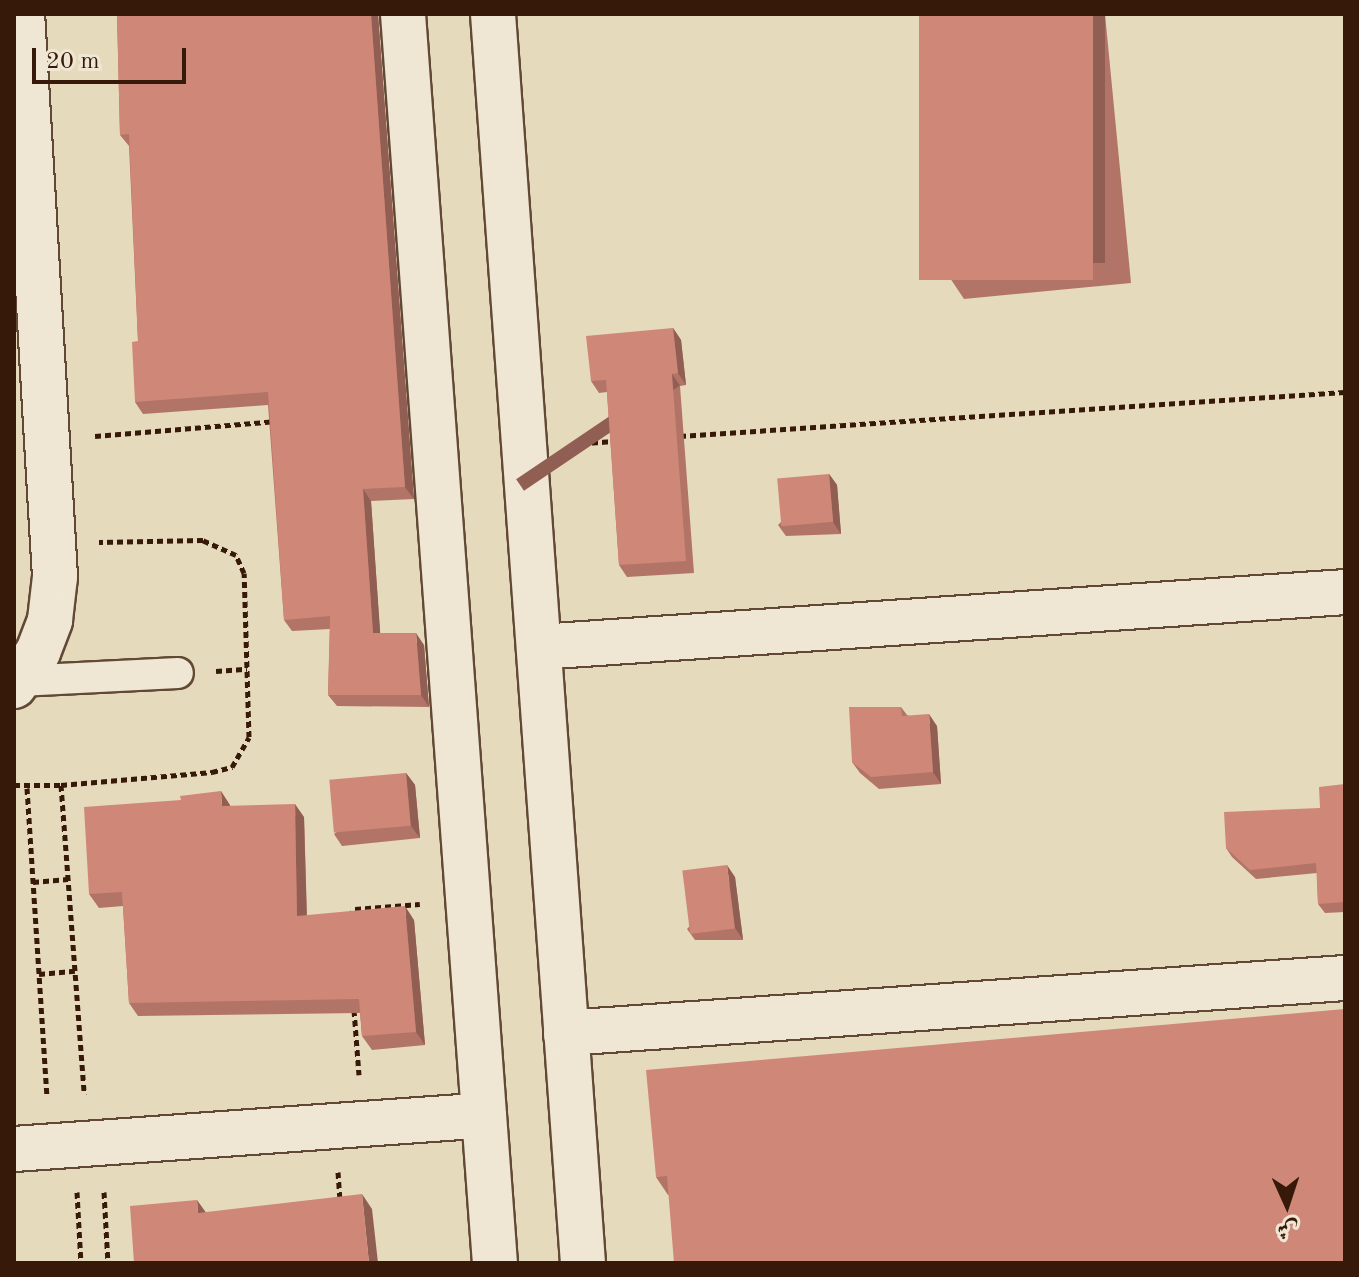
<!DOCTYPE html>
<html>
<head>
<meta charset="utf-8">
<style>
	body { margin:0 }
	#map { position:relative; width:1359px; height:1277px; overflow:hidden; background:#e6dabc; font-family:"Old Standard TT",Amiri,serif }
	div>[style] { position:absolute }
	.path>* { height:5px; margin-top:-2.5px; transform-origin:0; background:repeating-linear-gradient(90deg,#361908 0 6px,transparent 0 10px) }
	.roads { filter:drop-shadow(2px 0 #624935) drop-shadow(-2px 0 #624935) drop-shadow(0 2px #624935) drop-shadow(0 -2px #624935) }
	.service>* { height:30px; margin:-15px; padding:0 15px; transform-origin:15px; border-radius:15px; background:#efe7d3 }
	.minor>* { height:44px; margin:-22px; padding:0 22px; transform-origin:22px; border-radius:22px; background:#efe7d3 }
	.wall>* { inset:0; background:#b27467 }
	.shaded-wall>* { inset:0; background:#915e54; transform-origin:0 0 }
	.building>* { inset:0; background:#cf8778; transform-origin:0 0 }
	span { translate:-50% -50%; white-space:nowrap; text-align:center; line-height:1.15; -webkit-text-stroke:7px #efe7d3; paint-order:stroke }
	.frame { position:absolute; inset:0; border:16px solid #361908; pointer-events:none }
	.north { position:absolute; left:1247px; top:1165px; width:80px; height:80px; -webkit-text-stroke:6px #efe7d3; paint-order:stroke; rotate:177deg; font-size:22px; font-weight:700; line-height:32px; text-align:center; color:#361908 }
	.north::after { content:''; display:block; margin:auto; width:28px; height:36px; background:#361908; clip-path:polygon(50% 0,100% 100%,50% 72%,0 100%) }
	.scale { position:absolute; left:32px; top:48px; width:154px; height:36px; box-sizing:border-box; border:4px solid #361908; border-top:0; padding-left:10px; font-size:24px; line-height:28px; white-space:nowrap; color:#361908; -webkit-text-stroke:6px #efe7d3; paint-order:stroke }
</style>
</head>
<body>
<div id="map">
	<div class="path">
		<div style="left:95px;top:436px;width:182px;rotate:-4.7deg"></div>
		<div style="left:680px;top:436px;width:666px;rotate:-3.79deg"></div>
		<div style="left:572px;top:444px;width:42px;rotate:-4.1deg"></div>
		<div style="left:216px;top:671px;width:31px;rotate:-4deg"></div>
		<div style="left:14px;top:785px;width:47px"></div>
		<div style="left:61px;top:785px;width:152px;rotate:-4.9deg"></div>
		<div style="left:212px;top:772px;width:21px;rotate:-14deg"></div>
		<div style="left:232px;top:767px;width:34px;rotate:-60deg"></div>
		<div style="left:249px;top:737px;width:164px;rotate:-91.7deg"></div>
		<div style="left:244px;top:573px;width:20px;rotate:-114deg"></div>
		<div style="left:236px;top:555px;width:36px;rotate:-156deg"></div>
		<div style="left:203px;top:540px;width:104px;rotate:178.9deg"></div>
		<div style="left:61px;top:785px;width:310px;rotate:85.7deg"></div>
		<div style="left:27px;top:788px;width:310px;rotate:86.3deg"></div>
		<div style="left:33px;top:882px;width:35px;rotate:-5deg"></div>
		<div style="left:349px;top:916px;width:9px;rotate:-49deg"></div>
		<div style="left:355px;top:909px;width:65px;rotate:-4.4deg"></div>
		<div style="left:39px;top:974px;width:36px;rotate:-5deg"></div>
		<div style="left:354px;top:1010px;width:65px;rotate:85.6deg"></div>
		<div style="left:338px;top:1172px;width:30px;rotate:86deg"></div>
		<div style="left:77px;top:1192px;width:71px;rotate:86.8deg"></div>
		<div style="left:104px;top:1192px;width:71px;rotate:86.8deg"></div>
	</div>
	<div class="roads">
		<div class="service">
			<div style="left:19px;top:681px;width:159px;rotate:-2.9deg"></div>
		</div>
		<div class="minor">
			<div style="left:403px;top:14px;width:1252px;rotate:85.79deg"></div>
			<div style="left:493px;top:14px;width:1252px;rotate:85.88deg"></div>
			<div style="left:539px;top:647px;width:808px;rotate:-3.9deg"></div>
			<div style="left:14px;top:686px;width:42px;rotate:-54.8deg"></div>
			<div style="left:38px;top:652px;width:34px;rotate:-69deg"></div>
			<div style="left:50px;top:620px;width:43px;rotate:-83.4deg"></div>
			<div style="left:55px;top:577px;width:564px;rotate:-93.35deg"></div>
			<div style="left:566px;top:1033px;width:781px;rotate:-4.04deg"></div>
			<div style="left:14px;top:1149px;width:471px;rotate:-4.1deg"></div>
		</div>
	</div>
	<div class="wall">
		<div style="clip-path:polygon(117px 14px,378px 14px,414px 499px,371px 501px,380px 633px,424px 645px,429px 707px,337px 706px,328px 695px,330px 629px,292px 631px,284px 620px,268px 405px,143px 414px,135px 402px,138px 341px,129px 146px,120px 135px)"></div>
		<div style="clip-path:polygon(919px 14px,1105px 14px,1131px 283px,964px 299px,950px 278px)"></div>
		<div style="clip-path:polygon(673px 328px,681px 340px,686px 385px,680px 386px,694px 573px,627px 577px,619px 565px,607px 392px,599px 393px,591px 381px)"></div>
		<div style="clip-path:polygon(829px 474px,837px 485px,841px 534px,786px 536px,778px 525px)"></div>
		<div style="clip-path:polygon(901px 707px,907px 715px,937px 726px,941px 784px,879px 789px,860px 773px,852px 762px)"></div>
		<div style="clip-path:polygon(406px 773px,415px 785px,420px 838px,342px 846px,334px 834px)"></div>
		<div style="clip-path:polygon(1345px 784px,1345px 912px,1325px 913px,1318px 904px,1317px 873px,1256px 879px,1232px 857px,1226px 848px,1320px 808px)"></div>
		<div style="clip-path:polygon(230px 806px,304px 817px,307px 915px,414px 920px,425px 1045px,372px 1050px,362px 1036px,360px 1013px,138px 1016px,129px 1003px,123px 906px,99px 908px,89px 894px)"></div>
		<div style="clip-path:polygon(735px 877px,743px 940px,695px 940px,687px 929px)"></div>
		<div style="clip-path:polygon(1345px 1009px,668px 1195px,656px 1177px)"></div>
	</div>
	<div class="shaded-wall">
		<div style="clip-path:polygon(371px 14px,378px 14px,414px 499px,405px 487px)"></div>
		<div style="left:1093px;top:14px;width:12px;height:249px"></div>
		<div style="clip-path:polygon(673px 328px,681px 340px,686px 385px,678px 373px)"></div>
		<div style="left:672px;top:374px;width:14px;height:188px;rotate:56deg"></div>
		<div style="clip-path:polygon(829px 474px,837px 485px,841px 534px,833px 522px)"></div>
		<div style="clip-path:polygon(363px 489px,371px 501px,381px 644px,373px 633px)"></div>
		<div style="clip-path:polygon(416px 633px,424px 645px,429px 707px,421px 695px)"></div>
		<div style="clip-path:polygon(929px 714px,937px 726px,941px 784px,933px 772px)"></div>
		<div style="clip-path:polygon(406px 773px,415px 785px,420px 838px,411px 826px)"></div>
		<div style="clip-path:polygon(221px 791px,230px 805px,232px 819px,222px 806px)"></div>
		<div style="clip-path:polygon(295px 804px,304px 817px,307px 929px,297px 916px)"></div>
		<div style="clip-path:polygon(727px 865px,735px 877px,743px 940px,735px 928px)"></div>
		<div style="clip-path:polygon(405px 906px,414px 920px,425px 1045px,416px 1032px)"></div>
		<div style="clip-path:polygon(362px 1194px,372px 1209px,378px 1263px,369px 1263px)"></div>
		<div style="clip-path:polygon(197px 1200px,207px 1214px,198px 1213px)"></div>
	</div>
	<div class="building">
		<div style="clip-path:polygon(117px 14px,371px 14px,405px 487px,363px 489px,373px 633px,416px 633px,421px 695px,328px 695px,330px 616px,284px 620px,268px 392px,135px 402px,132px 342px,138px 341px,129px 134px,120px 135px)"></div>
		<div style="left:919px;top:14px;width:174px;height:266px"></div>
		<div style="clip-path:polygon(673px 328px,678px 373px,672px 374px,686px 561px,619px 565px,606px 380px,591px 381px,586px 336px)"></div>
		<div style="left:829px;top:474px;width:48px;height:52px;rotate:85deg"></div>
		<div style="clip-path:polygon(849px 707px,901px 707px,902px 716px,929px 714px,933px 772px,871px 777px,852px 762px)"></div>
		<div style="left:406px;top:773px;width:53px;height:77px;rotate:85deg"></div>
		<div style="clip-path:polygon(1345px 784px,1345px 902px,1318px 904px,1316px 863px,1250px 870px,1226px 848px,1224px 812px,1320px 808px,1319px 787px)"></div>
		<div style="clip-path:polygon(221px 791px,222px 806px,295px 804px,297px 916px,405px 906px,416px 1032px,362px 1036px,359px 999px,129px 1003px,122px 892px,89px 894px,84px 807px,181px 800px,180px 796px)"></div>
		<div style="left:727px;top:865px;width:64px;height:45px;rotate:83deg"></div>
		<div style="clip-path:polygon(1345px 1009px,1345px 1263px,674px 1263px,667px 1176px,656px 1177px,646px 1070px)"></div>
		<div style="clip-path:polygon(362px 1194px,369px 1263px,134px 1263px,130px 1206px,197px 1200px,198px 1213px)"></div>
	</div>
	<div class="frame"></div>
	<div class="north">ش</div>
	<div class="scale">20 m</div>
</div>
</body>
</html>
